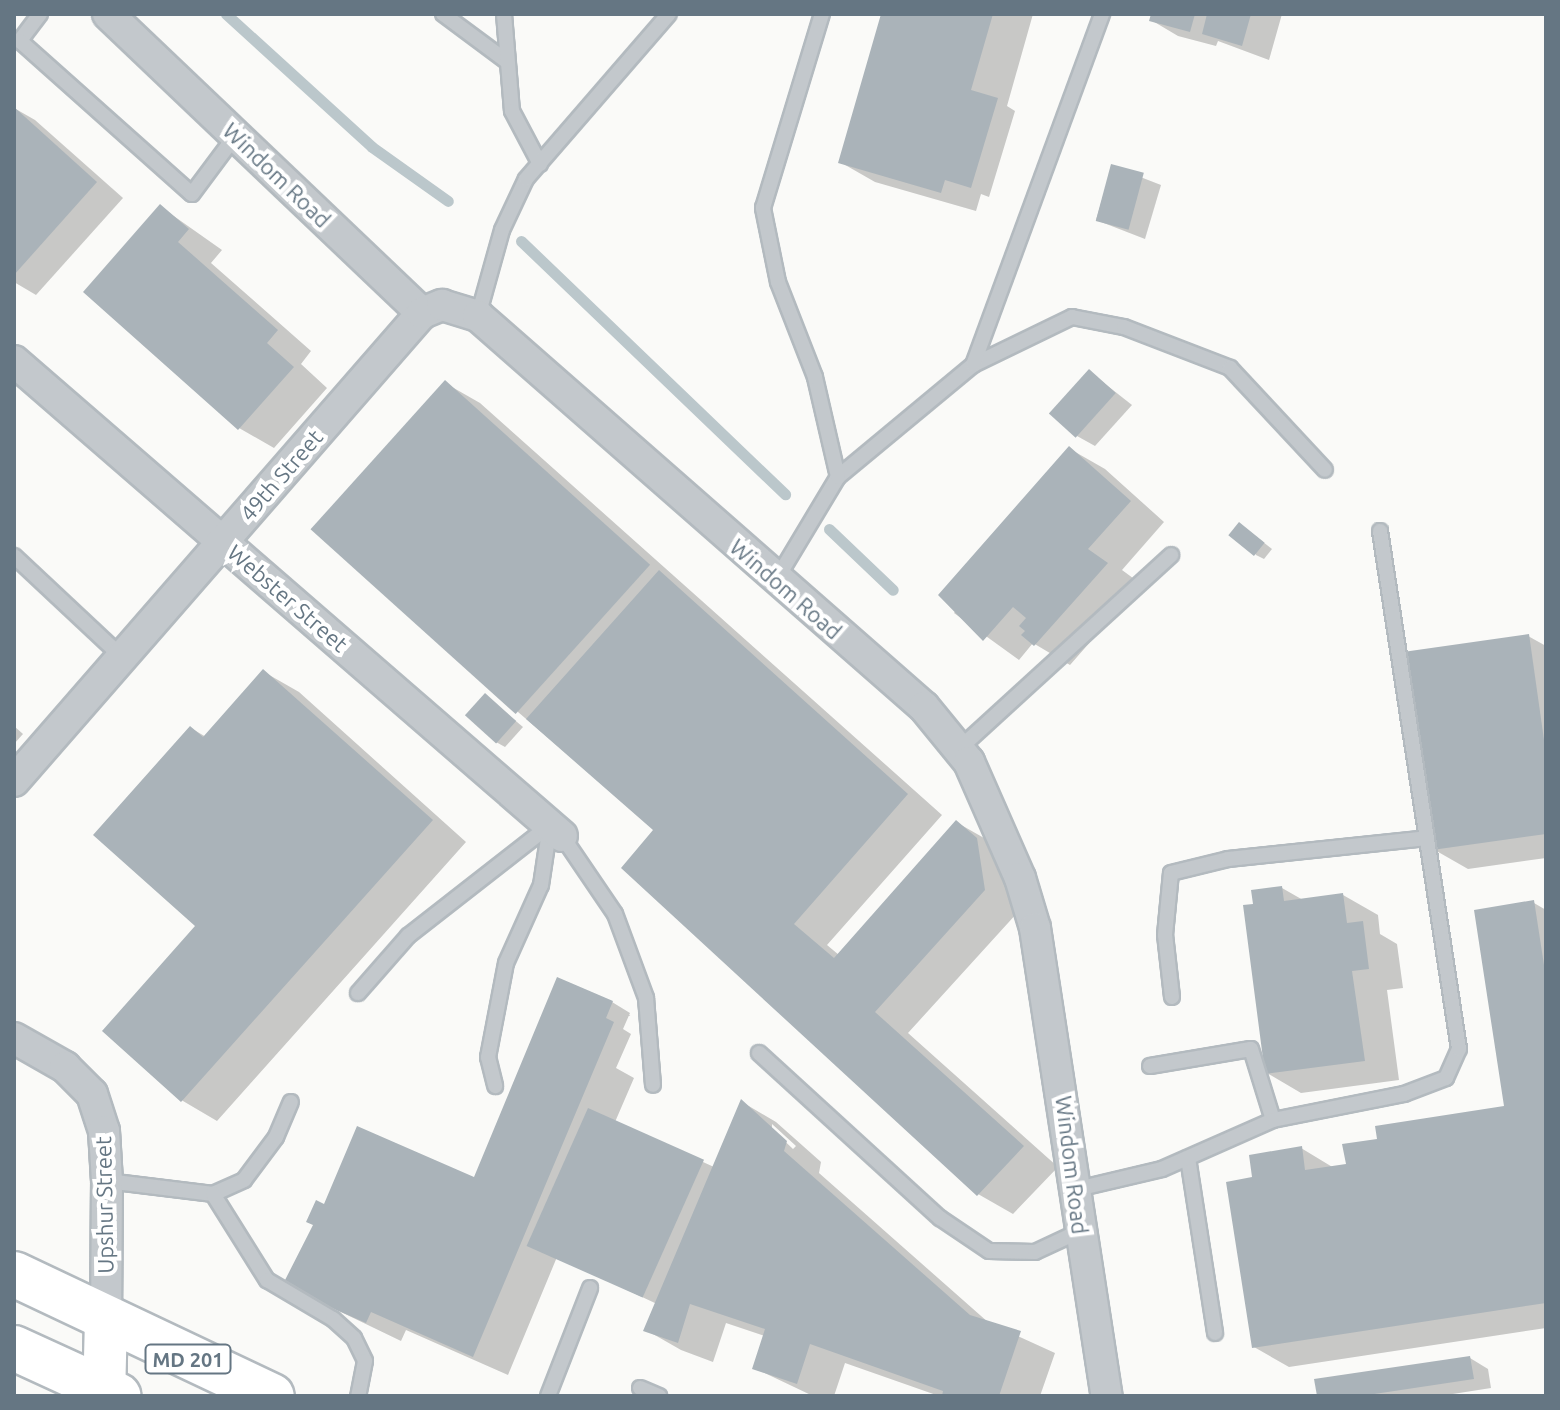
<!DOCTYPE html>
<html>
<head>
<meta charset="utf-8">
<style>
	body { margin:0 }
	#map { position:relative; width:1560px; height:1410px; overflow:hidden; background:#fafaf8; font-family:Ubuntu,sans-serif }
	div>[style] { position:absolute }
	.shadow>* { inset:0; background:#0003 }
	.stream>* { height:11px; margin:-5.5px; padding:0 5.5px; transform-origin:5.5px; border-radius:5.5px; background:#bbc7cb }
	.building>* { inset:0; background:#aab3b9; transform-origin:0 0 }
	.roads { filter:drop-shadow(2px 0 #b3babf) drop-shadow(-2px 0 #b3babf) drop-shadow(0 2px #b3babf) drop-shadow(0 -2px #b3babf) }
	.lane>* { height:14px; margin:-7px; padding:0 7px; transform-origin:7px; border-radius:7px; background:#c3c8cc }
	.street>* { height:30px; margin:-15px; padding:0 15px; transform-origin:15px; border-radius:15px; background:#c3c8cc }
	.secondary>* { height:42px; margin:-21px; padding:0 21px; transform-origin:21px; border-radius:21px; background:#fff }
	.primary>* { height:44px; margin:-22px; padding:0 22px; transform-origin:22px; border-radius:22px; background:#fff }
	span { translate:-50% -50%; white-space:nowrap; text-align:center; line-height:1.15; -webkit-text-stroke:8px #fff; paint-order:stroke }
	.shield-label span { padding:2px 6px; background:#fff; border:2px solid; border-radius:6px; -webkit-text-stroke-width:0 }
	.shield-label { font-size:20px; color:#657683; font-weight:700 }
	.street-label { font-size:22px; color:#657683 }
	.frame { position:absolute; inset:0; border:16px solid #657683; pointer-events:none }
</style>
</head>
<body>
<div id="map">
	<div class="shadow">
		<div style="clip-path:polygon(883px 14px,1033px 14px,1007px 106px,1015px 111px,989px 197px,981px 194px,976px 211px,875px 182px,840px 162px)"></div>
		<div style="clip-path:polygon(1153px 14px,1282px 14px,1269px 60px,1218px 41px,1216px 46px,1178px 36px,1151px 20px)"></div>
		<div style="clip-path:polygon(14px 108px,35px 120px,123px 198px,36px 295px,14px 282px)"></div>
		<div style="clip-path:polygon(1112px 166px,1161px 185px,1145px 239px,1096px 220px)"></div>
		<div style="clip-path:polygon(161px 207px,222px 250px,211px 263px,311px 351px,301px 364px,327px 388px,274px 448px,239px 428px)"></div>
		<div style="clip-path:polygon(1090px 372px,1132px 405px,1095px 446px,1077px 436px)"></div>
		<div style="clip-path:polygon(445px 383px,480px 403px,942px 815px,827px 945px,839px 955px,956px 822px,991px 842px,1019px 911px,908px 1033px,1058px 1167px,1013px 1214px,978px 1194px,656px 830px,518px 712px)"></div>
		<div style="clip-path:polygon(1070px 449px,1105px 469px,1164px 522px,1122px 570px,1141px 584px,1070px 665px,1033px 643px,1019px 660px,954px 613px)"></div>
		<div style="clip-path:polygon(1240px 524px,1272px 549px,1264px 559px,1256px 555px)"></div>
		<div style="clip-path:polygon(1528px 636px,1546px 646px,1546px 858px,1468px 869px,1433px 849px)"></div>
		<div style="clip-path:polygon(264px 672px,299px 692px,466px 842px,217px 1121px,183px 1101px,104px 1031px,198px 925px,191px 728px,206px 737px)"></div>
		<div style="clip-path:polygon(486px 696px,523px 727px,505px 747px,496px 742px)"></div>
		<div style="clip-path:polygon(14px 726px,23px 734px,14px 744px)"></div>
		<div style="clip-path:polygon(1282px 888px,1303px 900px,1343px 895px,1378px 915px,1380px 934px,1397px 944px,1403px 988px,1387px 990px,1399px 1080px,1301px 1093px,1267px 1073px,1255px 906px)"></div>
		<div style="clip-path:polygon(1534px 903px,1546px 910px,1546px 1328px,1289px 1367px,1254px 1347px,1254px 1179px,1301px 1148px,1334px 1168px,1348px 1165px,1379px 1140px,1506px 1108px)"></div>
		<div style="clip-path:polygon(evenodd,612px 1002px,630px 1013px,623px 1029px,631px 1034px,616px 1068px,634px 1078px,615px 1122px,714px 1167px,742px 1102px,776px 1122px,821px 1162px,819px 1173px,989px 1323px,1055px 1353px,1040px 1396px,939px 1396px,845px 1363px,834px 1396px,813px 1396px,754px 1368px,765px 1336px,726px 1323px,713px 1362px,681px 1350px,646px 1330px,657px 1304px,557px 1257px,508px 1375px,406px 1330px,401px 1341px,285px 1285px,325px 1206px,475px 1179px,612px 1002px,772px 1124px,796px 1146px,793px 1149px,772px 1129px,772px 1124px)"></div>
		<div style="clip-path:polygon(1470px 1358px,1488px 1369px,1491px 1388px,1440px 1396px,1319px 1396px)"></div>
	</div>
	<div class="stream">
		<div style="left:226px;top:14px;width:197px;rotate:42.3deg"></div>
		<div style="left:372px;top:147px;width:93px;rotate:35.4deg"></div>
		<div style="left:521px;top:241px;width:366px;rotate:43.8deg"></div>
		<div style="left:829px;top:529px;width:88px;rotate:43.6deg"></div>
	</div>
	<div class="building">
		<div style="clip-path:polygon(881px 14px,993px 14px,971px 90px,998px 98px,971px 188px,945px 180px,941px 193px,838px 163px)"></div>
		<div style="clip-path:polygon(1151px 14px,1195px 14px,1190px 32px,1149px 21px)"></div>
		<div style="clip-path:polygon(1207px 14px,1251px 14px,1242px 46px,1202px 34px)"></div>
		<div style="clip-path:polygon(14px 107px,97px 182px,14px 275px)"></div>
		<div style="left:1111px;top:164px;width:34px;height:59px;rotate:15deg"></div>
		<div style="clip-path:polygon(160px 204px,189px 229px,178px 242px,278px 330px,267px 343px,294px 367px,238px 430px,83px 292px)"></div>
		<div style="left:1089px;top:369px;width:36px;height:60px;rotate:42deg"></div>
		<div style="left:445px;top:380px;width:276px;height:201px;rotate:42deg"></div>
		<div style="clip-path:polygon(1069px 446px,1131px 501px,1088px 549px,1108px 563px,1034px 646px,1021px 635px,1025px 631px,1019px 626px,1026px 618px,1013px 607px,983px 641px,938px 595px)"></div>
		<div style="left:1239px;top:522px;width:33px;height:17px;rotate:39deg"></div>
		<div style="clip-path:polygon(659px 570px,908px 794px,794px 924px,834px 958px,956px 820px,977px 838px,985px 890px,875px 1012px,1024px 1146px,977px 1196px,621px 868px,653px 830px,526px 719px)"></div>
		<div style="clip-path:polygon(1529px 634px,1546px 754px,1546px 834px,1432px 850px,1403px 652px)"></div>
		<div style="clip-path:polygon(263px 669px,433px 820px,181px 1102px,102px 1031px,195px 926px,93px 835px,190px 726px,203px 737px)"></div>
		<div style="left:485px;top:693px;width:42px;height:30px;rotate:42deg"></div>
		<div style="clip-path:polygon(1282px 886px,1284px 901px,1343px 893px,1347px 923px,1363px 921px,1369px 969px,1352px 971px,1365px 1061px,1265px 1074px,1243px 905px,1253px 904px,1251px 890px)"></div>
		<div style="clip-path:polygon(1534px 900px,1546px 978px,1546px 1303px,1252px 1348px,1226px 1182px,1252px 1177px,1249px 1155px,1302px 1146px,1305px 1170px,1346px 1164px,1342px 1144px,1377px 1139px,1375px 1126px,1504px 1106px,1474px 910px)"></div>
		<div style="clip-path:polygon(557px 977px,613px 1001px,606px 1018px,614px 1022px,473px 1357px,371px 1312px,366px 1323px,282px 1286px,313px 1225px,306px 1222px,316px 1200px,324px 1204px,357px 1126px,474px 1177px)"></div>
		<div style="clip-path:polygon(741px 1099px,787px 1141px,784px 1151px,970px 1315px,1021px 1331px,999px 1396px,942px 1396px,943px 1391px,810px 1344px,797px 1384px,752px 1369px,765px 1329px,690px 1304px,678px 1343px,643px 1331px)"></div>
		<div style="left:588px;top:1108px;width:127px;height:151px;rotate:24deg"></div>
		<div style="clip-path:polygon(1470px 1356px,1474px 1379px,1361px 1396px,1317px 1396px,1314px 1379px)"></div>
	</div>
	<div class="roads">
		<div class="lane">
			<div style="left:40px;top:14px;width:34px;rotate:127deg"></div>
			<div style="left:20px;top:41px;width:230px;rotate:41.7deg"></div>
			<div style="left:192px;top:194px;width:74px;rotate:-53.3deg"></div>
			<div style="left:443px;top:14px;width:77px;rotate:36.6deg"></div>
			<div style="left:504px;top:14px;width:97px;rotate:85.3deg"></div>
			<div style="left:512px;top:111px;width:60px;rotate:62.2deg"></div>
			<div style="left:478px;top:316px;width:89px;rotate:-74.4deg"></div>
			<div style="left:502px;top:230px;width:56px;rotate:-64.8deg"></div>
			<div style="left:526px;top:179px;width:218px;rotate:-49.1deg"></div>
			<div style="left:973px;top:365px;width:110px;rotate:-25.9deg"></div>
			<div style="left:1072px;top:317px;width:53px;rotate:10.9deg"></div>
			<div style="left:1124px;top:327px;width:114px;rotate:21.1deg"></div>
			<div style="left:1230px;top:368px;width:139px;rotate:47deg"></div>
			<div style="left:838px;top:477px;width:175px;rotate:-39.7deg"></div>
			<div style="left:973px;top:365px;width:374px;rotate:-69.8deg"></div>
			<div style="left:14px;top:556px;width:148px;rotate:43.1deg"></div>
			<div style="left:776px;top:580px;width:120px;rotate:-59deg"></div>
			<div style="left:838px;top:477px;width:103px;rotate:-103deg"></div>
			<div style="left:815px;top:377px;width:102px;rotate:-111.3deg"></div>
			<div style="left:778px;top:282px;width:76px;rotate:-101.5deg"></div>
			<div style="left:763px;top:208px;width:203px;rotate:-73.1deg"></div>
			<div style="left:960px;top:748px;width:286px;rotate:-42.4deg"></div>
			<div style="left:562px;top:836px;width:94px;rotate:55.8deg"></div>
			<div style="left:615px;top:914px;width:90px;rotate:69.7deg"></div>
			<div style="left:646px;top:998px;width:87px;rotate:85.4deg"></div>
			<div style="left:358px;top:993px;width:76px;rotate:-48.7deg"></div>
			<div style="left:408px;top:936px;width:180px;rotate:-38deg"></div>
			<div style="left:550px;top:825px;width:61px;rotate:98.5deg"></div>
			<div style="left:541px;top:885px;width:85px;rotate:114.2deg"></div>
			<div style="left:506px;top:963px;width:96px;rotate:100.8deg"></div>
			<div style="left:488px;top:1057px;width:30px;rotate:76deg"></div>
			<div style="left:1172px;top:997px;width:62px;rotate:-96.4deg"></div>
			<div style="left:1165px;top:935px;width:62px;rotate:-84.5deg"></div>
			<div style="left:1171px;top:873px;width:59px;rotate:-13.8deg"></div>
			<div style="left:1228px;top:859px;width:200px;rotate:-6deg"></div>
			<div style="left:759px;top:1053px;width:245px;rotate:42.4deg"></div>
			<div style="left:940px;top:1218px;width:59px;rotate:34deg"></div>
			<div style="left:989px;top:1251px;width:46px;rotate:1.2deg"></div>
			<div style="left:1035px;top:1252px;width:50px;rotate:-25deg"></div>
			<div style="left:1150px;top:1066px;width:102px;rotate:-9.6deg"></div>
			<div style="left:1251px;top:1049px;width:74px;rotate:72.8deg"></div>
			<div style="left:1188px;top:1158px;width:177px;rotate:81.2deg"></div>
			<div style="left:107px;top:1181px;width:107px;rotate:7deg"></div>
			<div style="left:213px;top:1194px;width:34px;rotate:-24deg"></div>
			<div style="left:244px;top:1180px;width:54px;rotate:-53.3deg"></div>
			<div style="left:276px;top:1137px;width:38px;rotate:-67deg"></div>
			<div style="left:1073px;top:1190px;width:91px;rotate:-13.3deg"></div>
			<div style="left:1162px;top:1169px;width:121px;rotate:-23.8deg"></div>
			<div style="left:1273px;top:1120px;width:134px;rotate:-11.2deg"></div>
			<div style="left:1404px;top:1094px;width:45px;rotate:-20.9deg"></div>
			<div style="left:1446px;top:1078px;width:32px;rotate:-66deg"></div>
			<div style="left:1459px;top:1049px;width:524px;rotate:-98.67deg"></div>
			<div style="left:213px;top:1194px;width:102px;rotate:57.9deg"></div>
			<div style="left:267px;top:1280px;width:77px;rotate:30.6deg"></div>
			<div style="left:333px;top:1319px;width:28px;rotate:42deg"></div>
			<div style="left:354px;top:1338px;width:25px;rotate:64deg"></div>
			<div style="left:365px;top:1361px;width:36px;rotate:101deg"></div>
			<div style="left:640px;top:1388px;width:21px;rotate:23deg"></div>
			<div style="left:548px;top:1396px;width:116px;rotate:-68.7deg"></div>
		</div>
		<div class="street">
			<div style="left:108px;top:14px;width:434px;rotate:43.6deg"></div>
			<div style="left:14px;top:361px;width:725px;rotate:40.92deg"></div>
			<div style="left:14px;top:781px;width:621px;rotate:-48.92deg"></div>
			<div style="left:422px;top:313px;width:22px;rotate:-22deg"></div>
			<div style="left:442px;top:305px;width:38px;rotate:17deg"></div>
			<div style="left:478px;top:316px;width:593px;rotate:41.24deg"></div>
			<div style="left:924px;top:707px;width:71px;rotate:50.7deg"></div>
			<div style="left:969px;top:762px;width:127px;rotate:66.3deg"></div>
			<div style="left:1020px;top:878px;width:52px;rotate:73.3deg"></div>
			<div style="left:1035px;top:928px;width:474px;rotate:81.3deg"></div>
			<div style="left:14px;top:1038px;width:59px;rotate:29.6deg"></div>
			<div style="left:65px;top:1067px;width:38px;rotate:45deg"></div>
			<div style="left:92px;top:1094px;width:39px;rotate:72deg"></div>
			<div style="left:104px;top:1131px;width:50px;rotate:86.6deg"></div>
			<div style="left:107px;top:1181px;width:138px;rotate:90.4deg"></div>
		</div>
		<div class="secondary">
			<div style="left:104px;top:1396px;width:77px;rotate:-88.5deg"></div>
		</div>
		<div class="primary">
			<div style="left:14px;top:1274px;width:285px;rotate:25.3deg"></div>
			<div style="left:14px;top:1348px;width:115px;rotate:24.6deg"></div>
		</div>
	</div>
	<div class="shield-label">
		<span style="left:188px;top:1359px">MD 201</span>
	</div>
	<div class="street-label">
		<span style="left:277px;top:175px;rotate:44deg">Windom Road</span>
		<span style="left:281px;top:475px;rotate:-49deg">49th Street</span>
		<span style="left:786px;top:589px;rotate:41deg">Windom Road</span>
		<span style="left:288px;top:598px;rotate:41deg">Webster Street</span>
		<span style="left:1072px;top:1165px;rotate:83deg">Windom Road</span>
		<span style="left:104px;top:1205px;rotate:-91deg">Upshur Street</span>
	</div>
	<div class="frame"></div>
</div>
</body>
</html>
